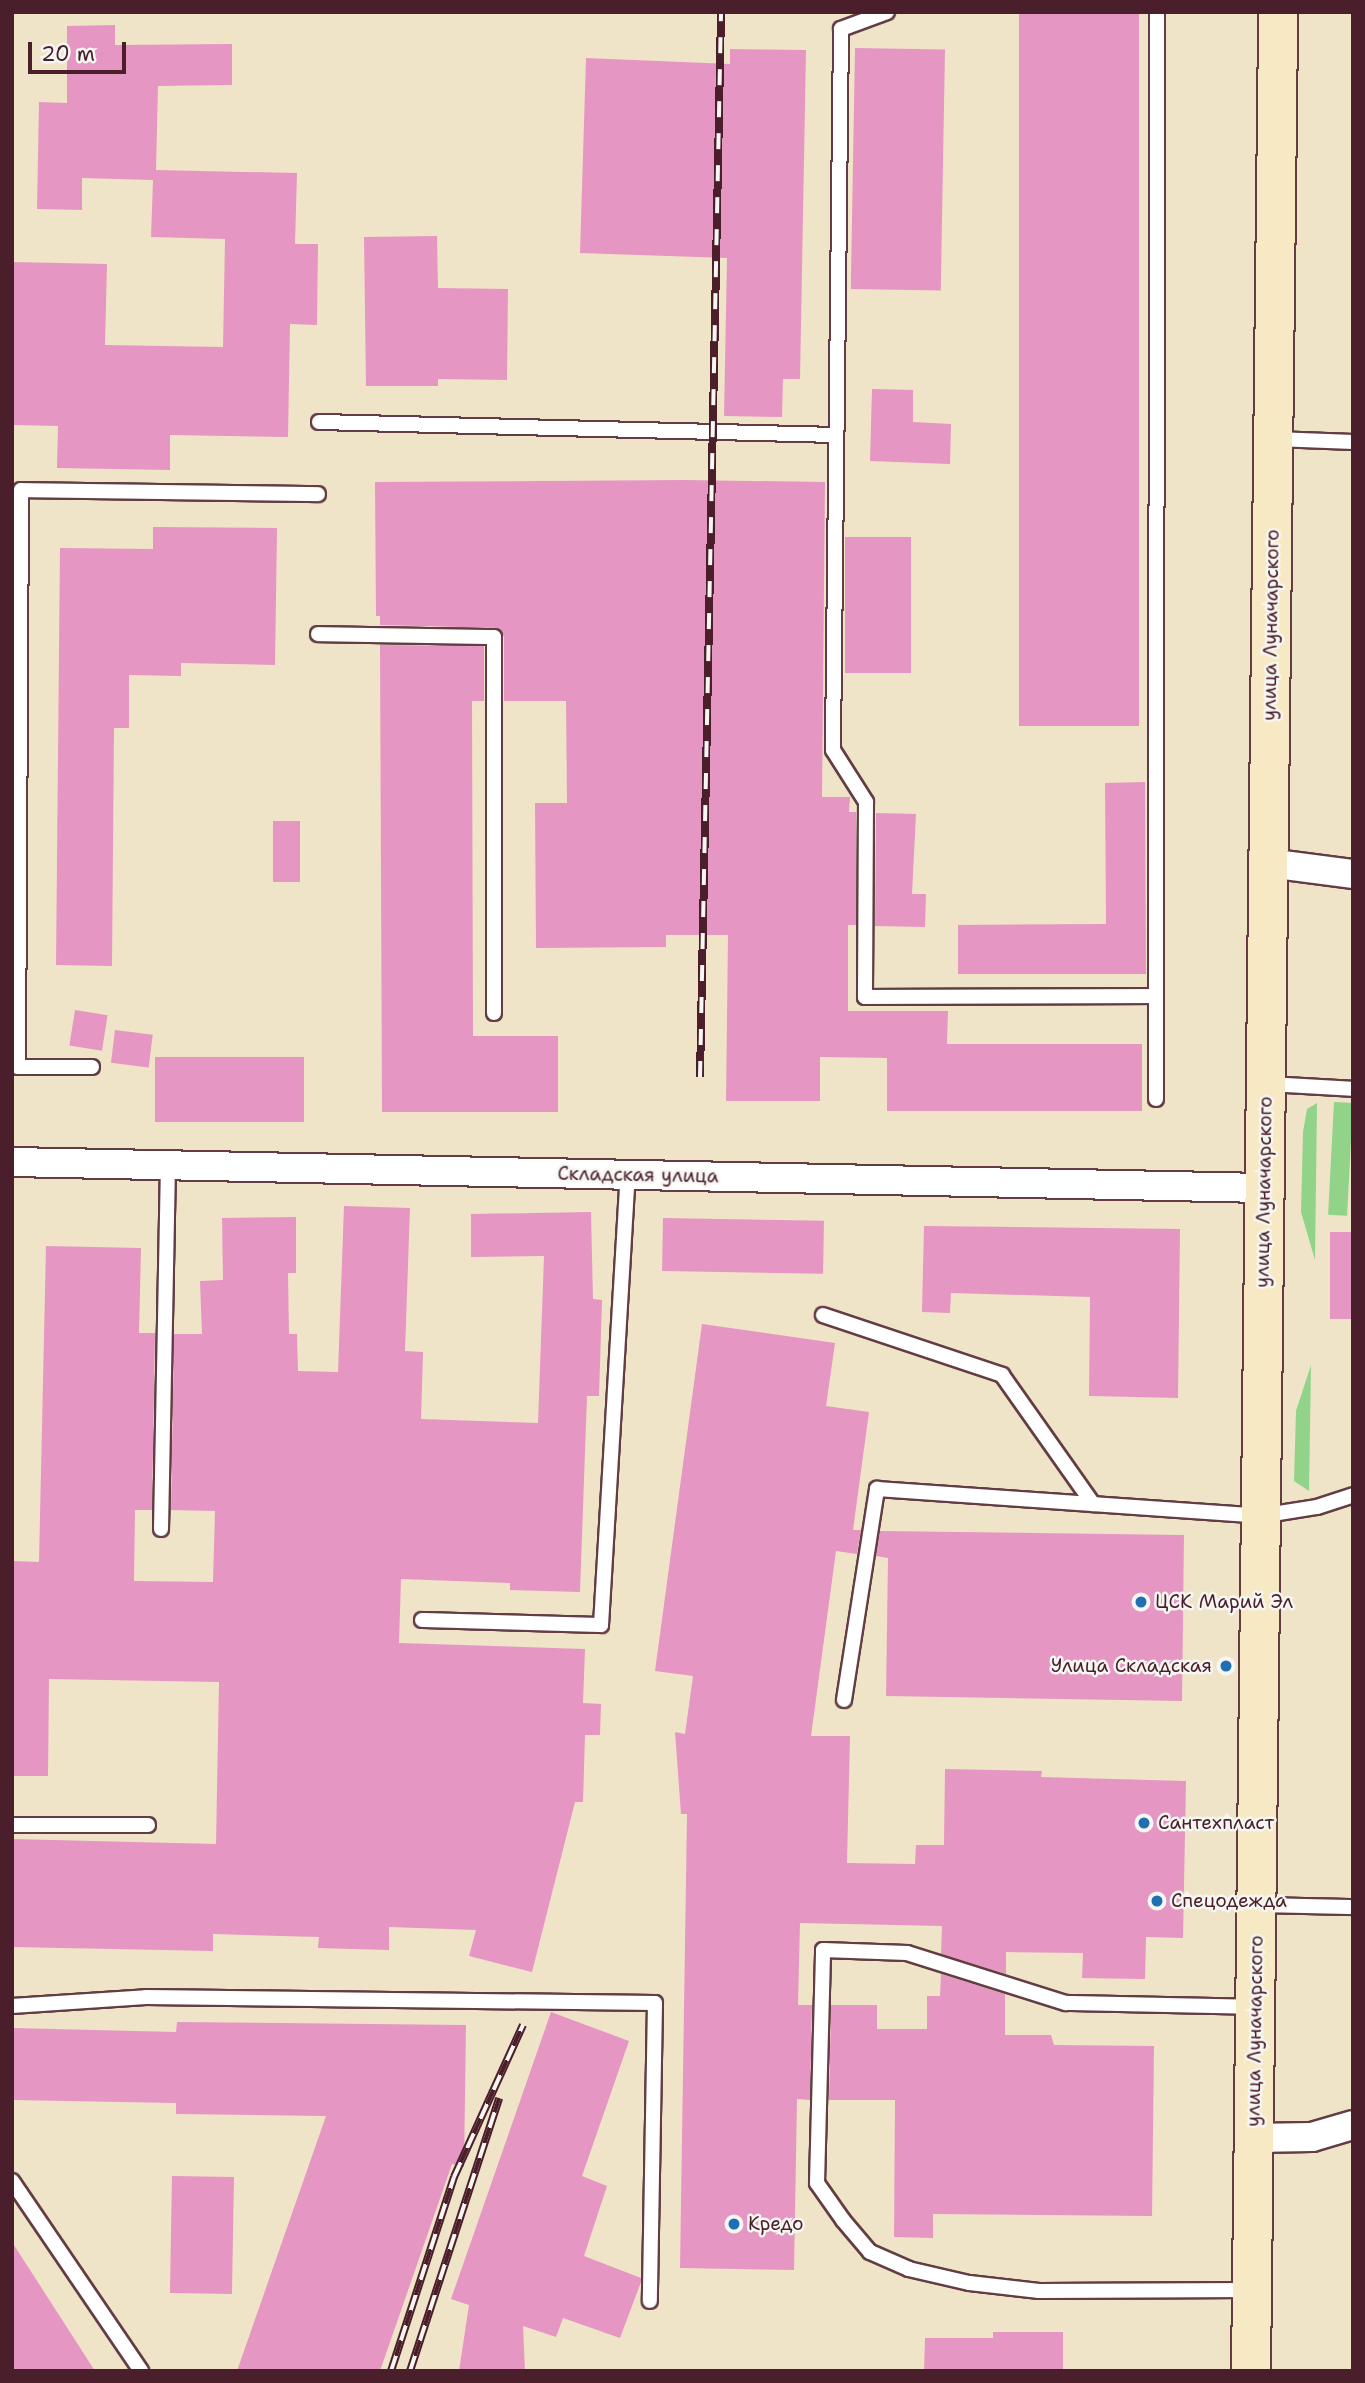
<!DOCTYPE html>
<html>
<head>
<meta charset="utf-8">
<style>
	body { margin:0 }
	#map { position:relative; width:1365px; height:2383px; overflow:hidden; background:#efe4c8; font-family:"Shantell Sans",sans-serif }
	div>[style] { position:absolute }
	.green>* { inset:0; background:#92d38a; transform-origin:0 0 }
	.building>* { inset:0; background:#e696c2; transform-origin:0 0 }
	.roads { filter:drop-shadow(2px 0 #633d43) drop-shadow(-2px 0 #633d43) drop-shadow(0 2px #633d43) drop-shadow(0 -2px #633d43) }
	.service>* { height:14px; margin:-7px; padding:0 7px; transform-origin:7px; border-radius:7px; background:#fff }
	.minor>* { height:28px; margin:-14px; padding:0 14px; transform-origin:14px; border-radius:14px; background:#fff }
	.secondary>* { height:38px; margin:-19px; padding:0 19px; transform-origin:19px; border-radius:19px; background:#f7e9c3 }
	.rail>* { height:8px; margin-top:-4px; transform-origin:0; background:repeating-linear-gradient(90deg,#f6f6f2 0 16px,#4a1f2b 0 32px); box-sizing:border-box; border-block:2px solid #4a1f2b }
	.dots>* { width:19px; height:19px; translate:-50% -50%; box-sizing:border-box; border:4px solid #f6f6f2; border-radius:50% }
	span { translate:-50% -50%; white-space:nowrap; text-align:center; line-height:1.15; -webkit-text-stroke:5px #f6f6f2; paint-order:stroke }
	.street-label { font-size:19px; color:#4a1f2b }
	.poi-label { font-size:19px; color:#4a1f2b }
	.left { translate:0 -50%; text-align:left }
	.right { translate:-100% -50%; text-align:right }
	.frame { position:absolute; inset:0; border:14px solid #4a1f2b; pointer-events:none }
	.scale { position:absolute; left:28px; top:42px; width:98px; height:32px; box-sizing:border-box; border:4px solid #4a1f2b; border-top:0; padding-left:9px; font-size:21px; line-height:24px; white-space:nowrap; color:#4a1f2b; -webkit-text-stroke:5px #f6f6f2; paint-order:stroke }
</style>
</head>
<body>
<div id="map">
	<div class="green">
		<div style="left:1334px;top:1102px;width:19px;height:113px;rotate:3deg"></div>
		<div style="clip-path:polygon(1317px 1103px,1315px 1260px,1301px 1212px,1303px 1132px,1307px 1109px)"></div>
		<div style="clip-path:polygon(1311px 1365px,1309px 1491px,1294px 1481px,1296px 1411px)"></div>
	</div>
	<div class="building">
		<div style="left:1019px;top:12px;width:120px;height:714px"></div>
		<div style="clip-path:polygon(115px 25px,115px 45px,232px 44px,232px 85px,158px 86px,156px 170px,297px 173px,295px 244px,318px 244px,317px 325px,290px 324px,288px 437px,170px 435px,170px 470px,57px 468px,58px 426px,12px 425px,12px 262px,107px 264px,105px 345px,223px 347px,225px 239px,151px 237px,153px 180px,82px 178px,82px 210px,37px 209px,39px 102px,67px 103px,67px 26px)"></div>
		<div style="left:855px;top:48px;width:90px;height:241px;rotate:1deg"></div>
		<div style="clip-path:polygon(730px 49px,806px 50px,800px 379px,783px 379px,782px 417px,724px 416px,727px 258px,580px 253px,586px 58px,730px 64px)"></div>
		<div style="clip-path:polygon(437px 236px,438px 288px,508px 289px,507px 380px,438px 379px,438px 386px,366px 386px,364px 237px)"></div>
		<div style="clip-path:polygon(872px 389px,913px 390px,913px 422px,951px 424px,950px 464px,870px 461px)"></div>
		<div style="clip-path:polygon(684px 480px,825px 482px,822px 797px,850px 797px,849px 812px,856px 812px,856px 925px,848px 925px,848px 1011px,948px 1011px,947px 1044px,1142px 1044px,1142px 1111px,887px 1111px,887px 1058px,820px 1057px,820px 1101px,726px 1101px,728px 935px,666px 935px,666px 947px,536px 948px,535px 803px,567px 803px,566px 701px,504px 701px,504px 637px,498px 628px,380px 625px,380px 616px,376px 616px,375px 482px)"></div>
		<div style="clip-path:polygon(153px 527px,277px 528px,275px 665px,181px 663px,181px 676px,129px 675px,129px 728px,114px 728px,112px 966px,56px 965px,60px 548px,153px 549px)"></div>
		<div style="left:845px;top:537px;width:66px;height:136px"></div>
		<div style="clip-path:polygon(380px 645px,484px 646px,484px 701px,472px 701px,473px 1036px,558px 1036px,558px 1112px,382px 1112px)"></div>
		<div style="clip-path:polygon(1145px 782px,1146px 974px,958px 974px,958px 925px,1106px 924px,1105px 783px)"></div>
		<div style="clip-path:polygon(876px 813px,916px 814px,912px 894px,926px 894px,925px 927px,875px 926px)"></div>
		<div style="left:273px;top:821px;width:27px;height:61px"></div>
		<div style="left:75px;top:1010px;width:33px;height:36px;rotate:9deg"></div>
		<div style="left:115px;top:1030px;width:38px;height:33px;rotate:7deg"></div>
		<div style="left:304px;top:1057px;width:65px;height:149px;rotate:90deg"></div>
		<div style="clip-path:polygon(344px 1206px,410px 1208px,405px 1351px,423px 1352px,421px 1419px,538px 1423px,544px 1256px,471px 1257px,471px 1214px,591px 1212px,593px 1299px,602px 1300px,599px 1396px,587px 1396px,580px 1592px,510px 1590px,510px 1583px,401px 1579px,399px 1643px,585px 1649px,583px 1703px,601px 1704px,600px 1735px,585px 1735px,583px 1802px,575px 1802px,532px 1972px,469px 1956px,476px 1930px,389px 1927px,389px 1950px,318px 1948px,319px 1937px,213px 1934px,213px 1951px,12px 1947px,12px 1839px,216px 1844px,219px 1682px,49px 1679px,48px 1776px,12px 1776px,12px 1561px,39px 1562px,46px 1246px,141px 1248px,139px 1333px,155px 1333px,152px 1510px,135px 1510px,134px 1581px,213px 1582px,215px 1511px,171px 1510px,174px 1334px,202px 1334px,200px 1281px,223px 1280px,222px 1218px,296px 1217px,296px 1273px,288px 1273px,289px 1334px,297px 1334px,298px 1371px,338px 1372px)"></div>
		<div style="left:663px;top:1218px;width:161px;height:53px;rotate:1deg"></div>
		<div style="clip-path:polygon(924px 1226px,1180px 1229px,1178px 1398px,1089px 1396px,1090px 1297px,951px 1293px,950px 1313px,922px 1312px)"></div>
		<div style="left:1330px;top:1232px;width:23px;height:87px"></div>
		<div style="clip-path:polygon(702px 1324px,835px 1343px,826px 1406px,869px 1412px,853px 1530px,861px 1530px,857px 1554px,836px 1551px,811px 1736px,850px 1736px,847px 1863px,915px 1864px,916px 1845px,944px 1845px,945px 1769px,1042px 1771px,1041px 1777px,1186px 1781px,1183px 1938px,1146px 1937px,1145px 1979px,1082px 1978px,1083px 1953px,1006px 1952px,1006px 1974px,941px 1954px,942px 1926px,800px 1923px,798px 2005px,812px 2005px,810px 2100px,797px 2099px,794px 2270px,680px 2268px,687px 1814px,681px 1814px,675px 1732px,685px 1734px,693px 1676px,655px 1671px)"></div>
		<div style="clip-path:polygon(880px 1531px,1184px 1535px,1182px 1701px,886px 1696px,888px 1558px,876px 1556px)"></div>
		<div style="clip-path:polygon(941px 1974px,1005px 1994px,1005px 2035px,1051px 2035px,1054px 2045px,1154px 2046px,1152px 2216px,933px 2214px,933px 2238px,894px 2237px,895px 2100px,829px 2100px,831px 2005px,877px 2005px,877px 2029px,927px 2029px,927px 1996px,940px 1996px)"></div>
		<div style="clip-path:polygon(551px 2012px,629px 2041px,582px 2176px,607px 2186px,584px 2256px,641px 2278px,641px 2282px,620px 2338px,563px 2318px,556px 2337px,523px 2326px,525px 2371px,459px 2371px,469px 2305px,451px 2299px)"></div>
		<div style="clip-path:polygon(177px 2022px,466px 2025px,464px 2167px,452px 2164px,380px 2371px,237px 2371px,326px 2116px,176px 2114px,176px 2103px,12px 2100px,12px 2028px,176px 2032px)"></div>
		<div style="left:172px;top:2176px;width:62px;height:117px;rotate:1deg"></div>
		<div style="clip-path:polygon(12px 2242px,95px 2371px,12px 2371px)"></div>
		<div style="clip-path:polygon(993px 2332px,1063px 2332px,1063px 2371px,924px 2371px,925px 2338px,993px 2338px)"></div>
	</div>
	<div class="roads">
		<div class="service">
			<div style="left:887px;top:12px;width:49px;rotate:159.7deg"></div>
			<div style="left:841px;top:29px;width:721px;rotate:90.64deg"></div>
			<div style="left:833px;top:750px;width:62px;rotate:57.6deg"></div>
			<div style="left:866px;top:802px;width:195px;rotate:90.3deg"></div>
			<div style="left:865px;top:997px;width:291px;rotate:-0.2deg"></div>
			<div style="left:319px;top:422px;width:517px;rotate:1.44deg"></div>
			<div style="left:1275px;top:439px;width:78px;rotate:2.2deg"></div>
			<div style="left:318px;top:634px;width:176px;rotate:1deg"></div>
			<div style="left:494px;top:637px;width:376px;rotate:90deg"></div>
			<div style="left:92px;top:1067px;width:74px;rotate:180deg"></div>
			<div style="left:18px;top:1067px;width:577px;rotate:-89.7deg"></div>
			<div style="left:21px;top:490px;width:297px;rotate:0.8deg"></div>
			<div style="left:1267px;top:1084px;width:86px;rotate:3.3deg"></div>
			<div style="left:1156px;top:1099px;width:1087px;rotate:-89.95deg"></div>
			<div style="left:823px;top:1315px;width:189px;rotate:18.5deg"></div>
			<div style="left:1002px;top:1375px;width:158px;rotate:54.8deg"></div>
			<div style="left:161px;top:1529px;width:364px;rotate:-88.9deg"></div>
			<div style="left:422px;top:1620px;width:179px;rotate:1.6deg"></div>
			<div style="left:601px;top:1625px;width:451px;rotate:-86.6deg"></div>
			<div style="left:844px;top:1700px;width:214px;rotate:-81.1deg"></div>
			<div style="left:877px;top:1489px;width:384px;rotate:4deg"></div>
			<div style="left:1260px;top:1516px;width:58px;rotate:-9deg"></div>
			<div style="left:1317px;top:1507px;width:38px;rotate:-18deg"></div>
			<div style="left:12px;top:1825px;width:136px"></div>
			<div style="left:1256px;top:1905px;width:97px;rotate:1.2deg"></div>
			<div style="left:12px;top:2006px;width:134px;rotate:-3.8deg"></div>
			<div style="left:146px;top:1997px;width:509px;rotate:0.68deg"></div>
			<div style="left:655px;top:2003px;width:298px;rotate:91deg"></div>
			<div style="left:12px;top:2181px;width:230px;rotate:55.8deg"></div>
			<div style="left:1250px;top:2290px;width:211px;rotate:179.7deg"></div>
			<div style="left:1039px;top:2291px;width:70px;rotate:-173.5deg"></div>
			<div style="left:969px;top:2283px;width:62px;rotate:-166.9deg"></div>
			<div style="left:909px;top:2269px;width:43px;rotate:-156.4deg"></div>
			<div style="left:870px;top:2252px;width:42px;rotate:-130.2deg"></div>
			<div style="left:843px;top:2220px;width:45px;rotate:-125.1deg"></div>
			<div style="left:817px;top:2183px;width:233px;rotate:-88.5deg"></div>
			<div style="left:823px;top:1950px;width:84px;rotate:2deg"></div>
			<div style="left:907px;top:1953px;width:167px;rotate:17.5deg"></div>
			<div style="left:1066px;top:2003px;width:189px;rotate:1.2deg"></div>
		</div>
		<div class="minor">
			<div style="left:1268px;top:863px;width:86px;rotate:7.4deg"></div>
			<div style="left:12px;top:1162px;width:1253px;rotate:1.19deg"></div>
			<div style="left:1253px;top:2138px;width:59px;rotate:-1deg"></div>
			<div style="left:1312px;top:2137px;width:43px;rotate:-16.3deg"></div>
		</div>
		<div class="secondary">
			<div style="left:1251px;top:2371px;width:2359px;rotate:-89.34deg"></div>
		</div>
	</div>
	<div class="rail">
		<div style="left:700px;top:1077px;width:1065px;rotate:-88.87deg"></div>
		<div style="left:391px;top:2371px;width:204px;rotate:-72deg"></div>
		<div style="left:454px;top:2177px;width:167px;rotate:-65.6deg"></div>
		<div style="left:410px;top:2371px;width:287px;rotate:-71.9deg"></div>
	</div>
	<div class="dots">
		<div style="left:1141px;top:1602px;background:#1f6fb2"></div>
		<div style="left:1226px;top:1666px;background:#1f6fb2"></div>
		<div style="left:1144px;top:1823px;background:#1f6fb2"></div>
		<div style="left:1157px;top:1901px;background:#1f6fb2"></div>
		<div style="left:734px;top:2224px;background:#1f6fb2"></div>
	</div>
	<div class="street-label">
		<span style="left:1271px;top:625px;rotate:-89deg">улица Луначарского</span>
		<span style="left:638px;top:1175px;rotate:1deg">Складская улица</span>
		<span style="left:1264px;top:1192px;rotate:-89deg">улица Луначарского</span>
		<span style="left:1255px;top:2031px;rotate:-89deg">улица Луначарского</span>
	</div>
	<div class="poi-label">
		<span class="left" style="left:1155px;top:1602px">ЦСК Марий Эл</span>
		<span class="right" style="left:1212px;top:1666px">Улица Складская</span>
		<span class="left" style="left:1158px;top:1823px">Сантехпласт</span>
		<span class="left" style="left:1171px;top:1901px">Спецодежда</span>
		<span class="left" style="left:748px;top:2224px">Кредо</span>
	</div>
	<div class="frame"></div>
	<div class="scale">20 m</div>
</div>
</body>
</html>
